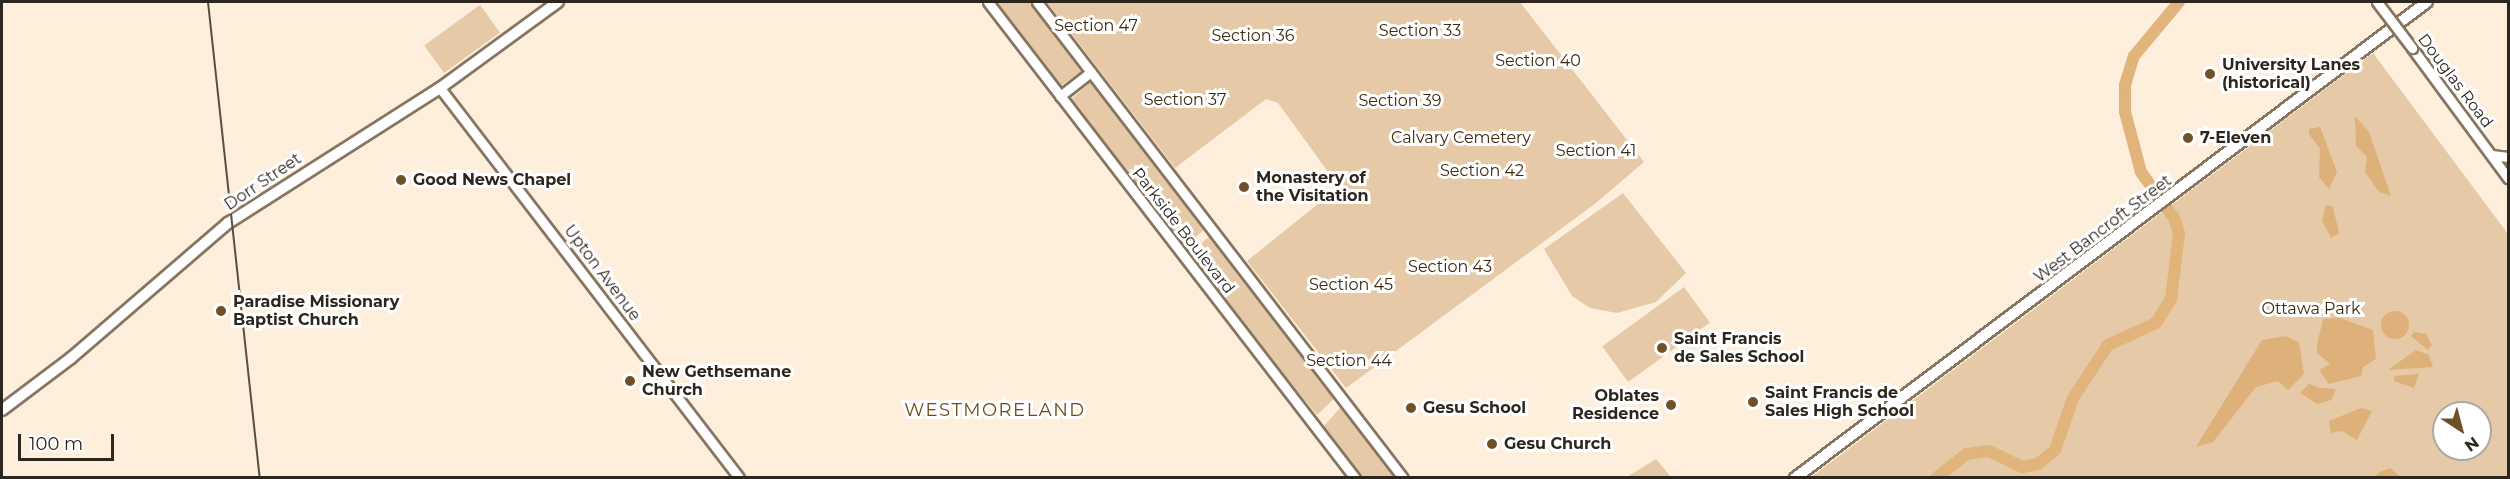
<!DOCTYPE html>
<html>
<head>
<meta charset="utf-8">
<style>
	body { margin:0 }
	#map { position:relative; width:2510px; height:479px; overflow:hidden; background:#feefdd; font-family:Montserrat,sans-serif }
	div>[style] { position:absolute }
	.green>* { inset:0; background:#e6c9a6; transform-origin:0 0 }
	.forest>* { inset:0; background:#ddb179 }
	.round { border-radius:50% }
	.river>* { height:12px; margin:-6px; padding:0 6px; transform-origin:6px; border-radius:6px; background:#e1b47c }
	.roads { filter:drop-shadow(2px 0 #867561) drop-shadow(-2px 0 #867561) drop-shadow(0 2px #867561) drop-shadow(0 -2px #867561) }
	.tertiary>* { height:9px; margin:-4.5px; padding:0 4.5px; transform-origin:4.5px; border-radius:4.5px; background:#fff }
	.secondary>* { height:10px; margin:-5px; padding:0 5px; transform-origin:5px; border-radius:5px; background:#fff }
	.rail>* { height:2px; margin:-1px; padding:0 1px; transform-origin:1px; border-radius:1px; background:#574e44 }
	.bridges { filter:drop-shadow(2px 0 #867561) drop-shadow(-2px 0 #867561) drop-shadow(0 2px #867561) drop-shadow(0 -2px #867561) }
	.tertiary-bridge>* { height:9px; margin:-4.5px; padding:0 4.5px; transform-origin:4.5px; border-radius:4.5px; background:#fff }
	.dots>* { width:16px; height:16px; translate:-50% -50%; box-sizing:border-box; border:3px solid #fff; border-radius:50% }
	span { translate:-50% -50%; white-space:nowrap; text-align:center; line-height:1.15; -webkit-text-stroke:6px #fff; paint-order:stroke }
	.park-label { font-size:16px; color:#3d2a11 }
	.poi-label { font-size:16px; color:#2d261e; font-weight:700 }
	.left { translate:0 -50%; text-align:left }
	.right { translate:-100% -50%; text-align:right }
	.street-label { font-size:16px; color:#2d261e }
	.neighbourhood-label { font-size:18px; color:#6e4b19; letter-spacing:1.5px }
	.frame { position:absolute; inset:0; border:3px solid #2d261e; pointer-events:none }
	.north { position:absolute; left:2432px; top:401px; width:60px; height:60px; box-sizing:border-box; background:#fff; border:2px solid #aba8a5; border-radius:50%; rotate:144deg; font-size:16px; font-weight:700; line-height:24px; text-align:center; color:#2d261e }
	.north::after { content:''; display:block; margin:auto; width:21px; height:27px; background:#705026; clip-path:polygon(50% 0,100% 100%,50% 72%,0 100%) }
	.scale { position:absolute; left:18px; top:434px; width:96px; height:27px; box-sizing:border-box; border:3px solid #2d261e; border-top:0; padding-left:8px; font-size:18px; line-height:21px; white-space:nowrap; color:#2d261e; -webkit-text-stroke:4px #fff; paint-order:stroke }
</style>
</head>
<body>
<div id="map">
	<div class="green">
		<div style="clip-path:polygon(993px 2px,1033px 2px,1082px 71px,1059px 87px)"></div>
		<div style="clip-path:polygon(1047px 2px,1520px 2px,1644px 162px,1596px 203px,1346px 388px,1247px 261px,1339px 187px,1278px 103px,1266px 99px,1175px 168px)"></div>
		<div style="left:480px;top:5px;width:34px;height:69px;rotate:54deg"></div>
		<div style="clip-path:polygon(evenodd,2373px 53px,2508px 234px,2508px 477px,1810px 478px,2373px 53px,2444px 413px,2480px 413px,2480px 449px,2444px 449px,2444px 413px)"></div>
		<div style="clip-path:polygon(1093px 80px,1206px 228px,1187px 245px,1180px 245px,1069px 101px)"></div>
		<div style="clip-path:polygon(1623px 193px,1686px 273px,1656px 302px,1617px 313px,1590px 308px,1572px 296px,1544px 249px)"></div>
		<div style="clip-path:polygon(1210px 236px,1336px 397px,1317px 415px,1191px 260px,1191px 252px)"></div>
		<div style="left:1684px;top:287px;width:44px;height:101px;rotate:54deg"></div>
		<div style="clip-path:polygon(1341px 407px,1345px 407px,1399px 477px,1359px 477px,1322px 428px)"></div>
		<div style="clip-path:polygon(1656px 459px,1671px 477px,1627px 477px)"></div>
	</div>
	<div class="forest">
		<div style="clip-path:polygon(2355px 116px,2369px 132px,2391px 196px,2379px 192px,2365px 172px,2367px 157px,2356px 146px)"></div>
		<div style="clip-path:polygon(2320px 127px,2337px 172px,2329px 189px,2319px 177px,2320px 149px,2309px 134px,2309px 129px)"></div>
		<div style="clip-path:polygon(2326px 205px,2333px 207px,2339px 233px,2331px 238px,2322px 220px)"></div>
		<div class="round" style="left:2381px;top:311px;width:28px;height:28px"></div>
		<div style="clip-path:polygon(2340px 318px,2373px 330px,2376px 359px,2363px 367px,2361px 376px,2329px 384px,2319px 370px,2330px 364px,2317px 353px,2317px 345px,2323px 319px)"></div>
		<div style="clip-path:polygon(2414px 332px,2426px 334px,2432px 345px,2428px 350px,2411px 336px)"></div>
		<div style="clip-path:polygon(2286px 336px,2299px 343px,2304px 374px,2288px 390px,2278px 381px,2256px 387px,2213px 442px,2196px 447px,2262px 340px)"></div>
		<div style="clip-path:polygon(2416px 350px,2429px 355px,2433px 367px,2388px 370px)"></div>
		<div style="clip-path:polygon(2419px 374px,2414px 388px,2394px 381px,2394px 376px)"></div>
		<div style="clip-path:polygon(2309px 384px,2320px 388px,2336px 389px,2331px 400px,2317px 404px,2300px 393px)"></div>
		<div style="clip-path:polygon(2361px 408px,2372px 411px,2357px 440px,2342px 431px,2331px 433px,2329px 421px)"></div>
		<div style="clip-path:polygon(2390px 468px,2401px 477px,2373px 477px,2380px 472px)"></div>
	</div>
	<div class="river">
		<div style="left:1936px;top:478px;width:39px;rotate:-38deg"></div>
		<div style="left:1967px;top:454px;width:22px;rotate:-8deg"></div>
		<div style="left:1989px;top:451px;width:37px;rotate:26deg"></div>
		<div style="left:2022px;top:467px;width:16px;rotate:-11deg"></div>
		<div style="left:2038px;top:464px;width:22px;rotate:-39deg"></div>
		<div style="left:2055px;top:450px;width:55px;rotate:-70.9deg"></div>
		<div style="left:2073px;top:398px;width:64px;rotate:-56.6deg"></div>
		<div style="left:2108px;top:345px;width:53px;rotate:-24.6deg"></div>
		<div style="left:2156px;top:323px;width:28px;rotate:-58deg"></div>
		<div style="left:2171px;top:299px;width:66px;rotate:-83.1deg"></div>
		<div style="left:2179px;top:233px;width:16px;rotate:-108deg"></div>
		<div style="left:2174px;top:218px;width:57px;rotate:-125.7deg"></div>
		<div style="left:2141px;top:172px;width:62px;rotate:-104.9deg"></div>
		<div style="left:2125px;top:112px;width:27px;rotate:-90deg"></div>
		<div style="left:2125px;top:85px;width:30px;rotate:-73deg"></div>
		<div style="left:2134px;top:56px;width:70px;rotate:-50.2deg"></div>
	</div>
	<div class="roads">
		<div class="tertiary">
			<div style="left:988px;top:2px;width:601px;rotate:52.37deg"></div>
			<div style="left:1037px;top:2px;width:600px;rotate:52.44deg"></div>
			<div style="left:2412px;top:48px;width:162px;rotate:53.6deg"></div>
			<div style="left:440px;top:88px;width:491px;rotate:52.5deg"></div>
			<div style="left:1060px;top:96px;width:39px;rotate:-38deg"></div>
			<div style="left:2492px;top:155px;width:16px;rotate:7deg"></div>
		</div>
		<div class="secondary">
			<div style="left:2px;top:410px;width:86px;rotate:-37deg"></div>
			<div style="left:71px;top:358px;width:207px;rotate:-40.7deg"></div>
			<div style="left:228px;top:223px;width:251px;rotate:-32.5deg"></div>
			<div style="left:440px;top:88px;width:146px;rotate:-36.1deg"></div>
			<div style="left:1795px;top:478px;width:791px;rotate:-36.99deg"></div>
		</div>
	</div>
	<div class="rail">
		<div style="left:208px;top:2px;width:479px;rotate:83.8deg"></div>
	</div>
	<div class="bridges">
		<div class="tertiary-bridge">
			<div style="left:2377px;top:2px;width:58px;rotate:52.7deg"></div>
		</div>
	</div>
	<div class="dots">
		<div style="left:2210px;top:74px;background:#705026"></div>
		<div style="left:2188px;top:138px;background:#705026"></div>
		<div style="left:401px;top:180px;background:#705026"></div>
		<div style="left:1244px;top:187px;background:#705026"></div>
		<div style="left:221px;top:311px;background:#705026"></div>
		<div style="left:1662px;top:348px;background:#705026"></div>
		<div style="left:630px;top:381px;background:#705026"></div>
		<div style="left:1753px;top:402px;background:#705026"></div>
		<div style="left:1671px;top:405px;background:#705026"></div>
		<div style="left:1411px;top:408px;background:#705026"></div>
		<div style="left:1492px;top:444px;background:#705026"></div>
	</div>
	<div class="park-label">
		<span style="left:1096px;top:26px">Section 47</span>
		<span style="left:1420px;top:31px">Section 33</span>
		<span style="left:1253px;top:36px">Section 36</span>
		<span style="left:1538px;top:61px">Section 40</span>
		<span style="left:1185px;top:100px">Section 37</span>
		<span style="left:1400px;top:101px">Section 39</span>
		<span style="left:1461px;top:138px">Calvary Cemetery</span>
		<span style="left:1596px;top:151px">Section 41</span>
		<span style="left:1482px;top:171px">Section 42</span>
		<span style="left:1450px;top:267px">Section 43</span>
		<span style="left:1351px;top:285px">Section 45</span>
		<span style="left:2311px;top:309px">Ottawa Park</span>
		<span style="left:1349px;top:361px">Section 44</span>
	</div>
	<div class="poi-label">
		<span class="left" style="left:2222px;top:74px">University Lanes<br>(historical)</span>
		<span class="left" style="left:2200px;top:138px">7-Eleven</span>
		<span class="left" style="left:1256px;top:187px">Monastery of<br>the Visitation</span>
		<span class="left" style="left:413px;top:180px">Good News Chapel</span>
		<span class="left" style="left:233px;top:311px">Paradise Missionary<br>Baptist Church</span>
		<span class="left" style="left:1674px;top:348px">Saint Francis<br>de Sales School</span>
		<span class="left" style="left:642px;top:381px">New Gethsemane<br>Church</span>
		<span class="left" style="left:1765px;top:402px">Saint Francis de<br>Sales High School</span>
		<span class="right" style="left:1659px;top:405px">Oblates<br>Residence</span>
		<span class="left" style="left:1423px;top:408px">Gesu School</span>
		<span class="left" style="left:1504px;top:444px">Gesu Church</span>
	</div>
	<div class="street-label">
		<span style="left:2455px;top:81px;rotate:53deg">Douglas Road</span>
		<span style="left:263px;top:182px;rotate:-34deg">Dorr Street</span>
		<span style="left:2103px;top:229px;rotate:-37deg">West Bancroft Street</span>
		<span style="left:1183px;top:231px;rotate:52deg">Parkside Boulevard</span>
		<span style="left:602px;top:273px;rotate:53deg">Upton Avenue</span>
	</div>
	<div class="neighbourhood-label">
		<span style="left:995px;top:410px">WESTMORELAND</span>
	</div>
	<div class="frame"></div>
	<div class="north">N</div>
	<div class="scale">100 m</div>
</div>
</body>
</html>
